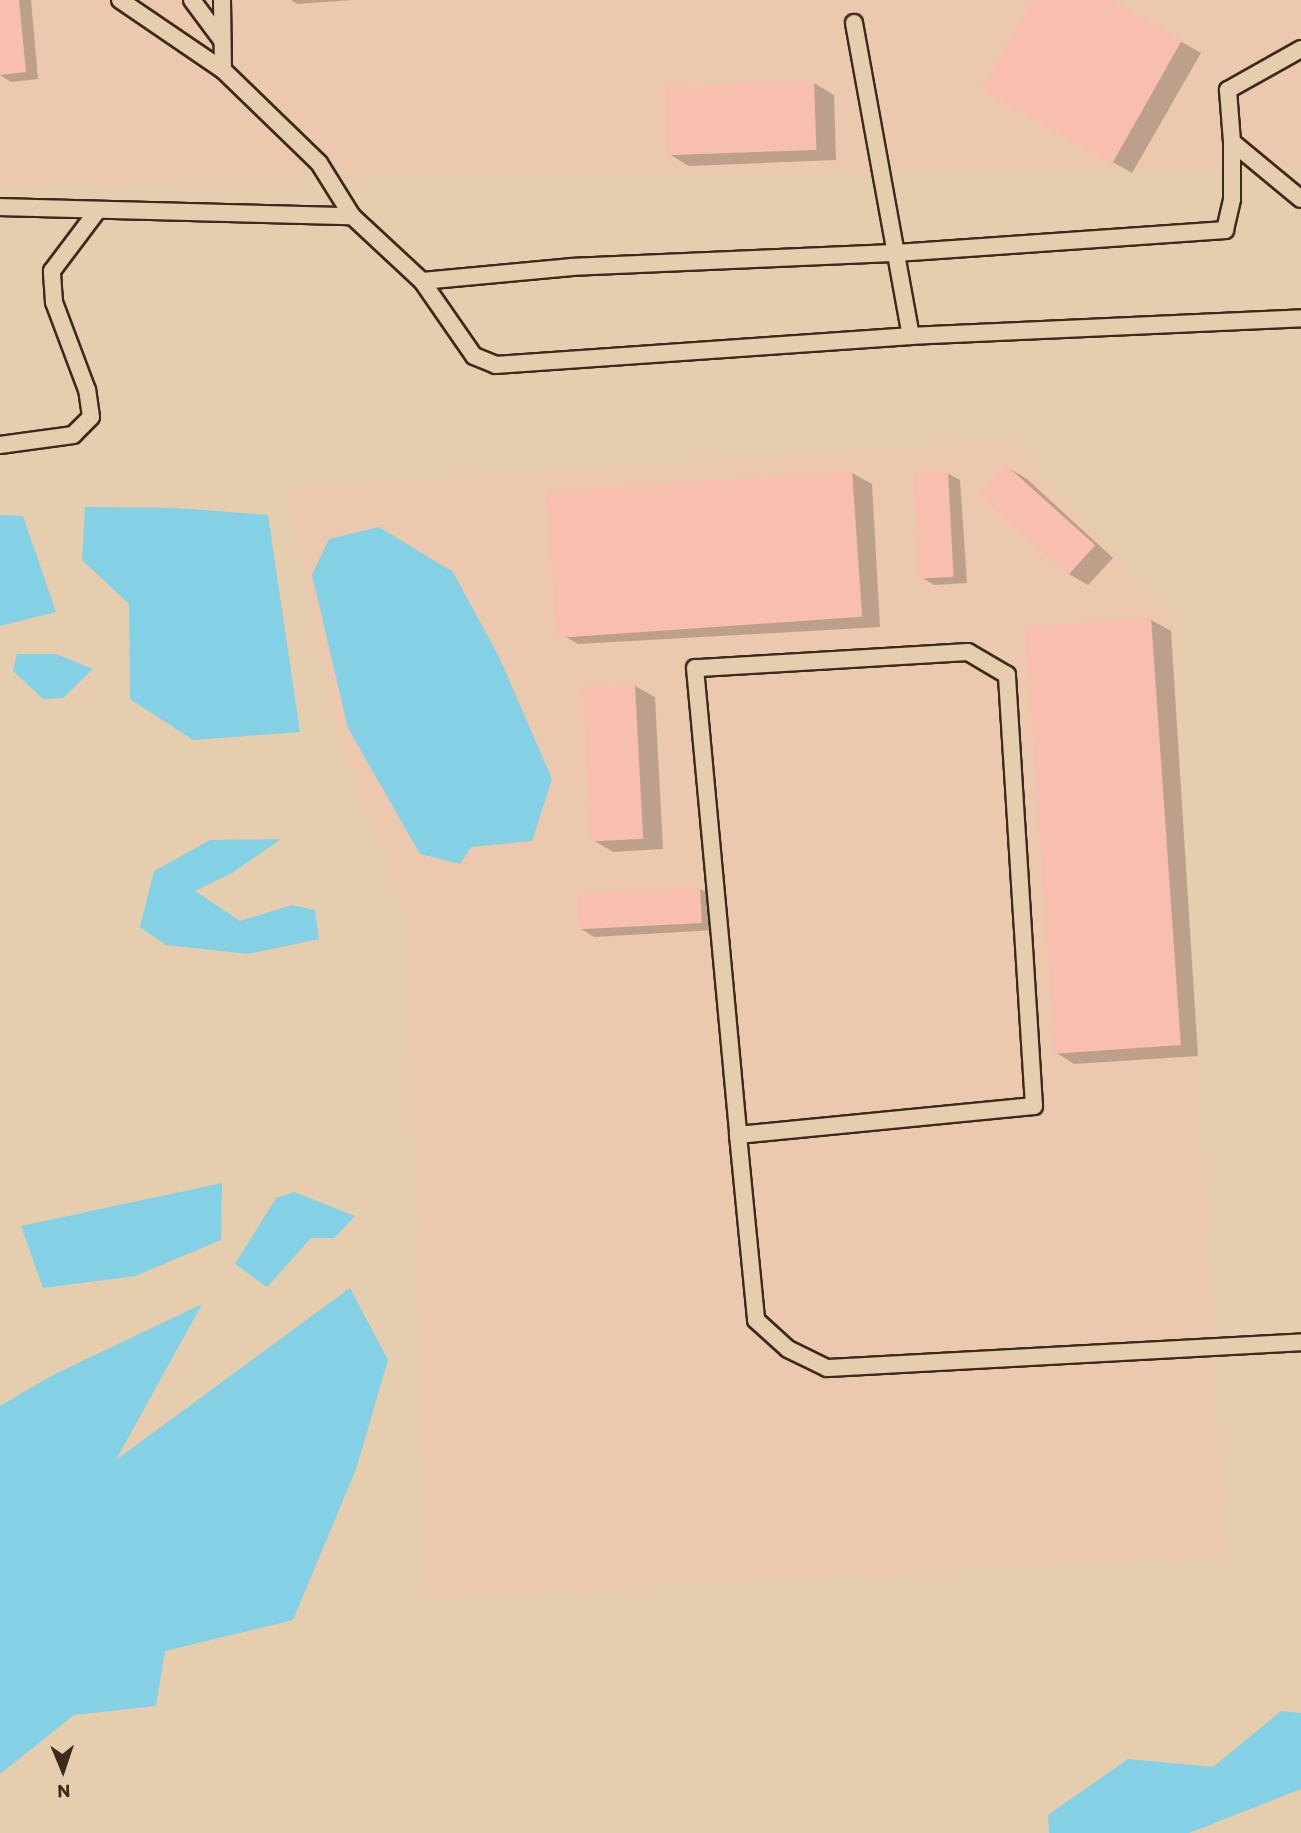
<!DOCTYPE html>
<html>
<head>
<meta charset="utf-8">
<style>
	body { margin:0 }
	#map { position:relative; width:1301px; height:1833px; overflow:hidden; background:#e5cdad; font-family:Itim,sans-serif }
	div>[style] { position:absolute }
	.built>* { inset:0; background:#ebc8ae }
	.water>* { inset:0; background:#84d0e4 }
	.shadow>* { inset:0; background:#0003 }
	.building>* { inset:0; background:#f8beaf; transform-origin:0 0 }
	.roads { filter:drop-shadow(2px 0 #3b2a1e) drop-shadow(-2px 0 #3b2a1e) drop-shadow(0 2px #3b2a1e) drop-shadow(0 -2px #3b2a1e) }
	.lane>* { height:16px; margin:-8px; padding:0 8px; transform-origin:8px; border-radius:8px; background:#e5cdad }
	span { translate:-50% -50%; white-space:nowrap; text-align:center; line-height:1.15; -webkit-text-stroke:6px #e5cdad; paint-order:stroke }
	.north { position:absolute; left:28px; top:1735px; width:70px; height:70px; -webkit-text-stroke:5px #e5cdad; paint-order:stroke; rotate:178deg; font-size:19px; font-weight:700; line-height:28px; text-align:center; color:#3b2a1e }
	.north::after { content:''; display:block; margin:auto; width:24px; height:32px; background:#3b2a1e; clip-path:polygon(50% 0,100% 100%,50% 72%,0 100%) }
</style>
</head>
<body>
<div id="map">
	<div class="built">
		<div style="clip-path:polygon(0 0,1301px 0,1301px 167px,154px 180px,0 186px)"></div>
		<div style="clip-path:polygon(1010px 441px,1171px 615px,1225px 1555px,428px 1598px,408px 914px,341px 746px,288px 489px)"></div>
	</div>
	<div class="water">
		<div style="clip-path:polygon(85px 507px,177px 508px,268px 515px,300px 732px,193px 740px,130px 699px,129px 604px,82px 560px)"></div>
		<div style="clip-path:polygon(0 515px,23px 516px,56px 612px,0 626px)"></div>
		<div style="clip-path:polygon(379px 527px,453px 572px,499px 657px,552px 779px,532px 841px,471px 847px,460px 864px,420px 854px,348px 728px,312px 575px,329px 539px)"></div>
		<div style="clip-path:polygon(17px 654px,56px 654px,93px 669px,63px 698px,43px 699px,13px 671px)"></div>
		<div style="clip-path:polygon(281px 839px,232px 873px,195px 891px,240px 921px,292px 905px,315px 910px,319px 939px,248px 954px,166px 945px,140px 927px,154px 871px,210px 840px)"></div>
		<div style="clip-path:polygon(222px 1183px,221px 1240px,135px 1276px,43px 1288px,21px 1226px)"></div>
		<div style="clip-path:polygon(294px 1192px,355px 1216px,334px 1238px,311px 1238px,267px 1287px,235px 1264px,276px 1198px)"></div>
		<div style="clip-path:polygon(350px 1288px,388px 1360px,356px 1469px,293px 1620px,165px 1651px,156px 1706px,74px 1715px,0 1774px,0 1406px,51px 1376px,202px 1304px,116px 1460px)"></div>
		<div style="clip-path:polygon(1281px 1711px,1301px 1713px,1301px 1789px,1189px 1833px,1049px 1833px,1048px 1815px,1128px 1759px,1213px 1767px)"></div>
	</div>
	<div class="shadow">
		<div style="clip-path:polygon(0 0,31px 0,38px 79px,11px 82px,0 75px)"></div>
		<div style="clip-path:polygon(291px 0,353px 0,297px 4px)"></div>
		<div style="clip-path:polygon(1034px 0,1108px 0,1201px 53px,1132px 173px,983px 88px)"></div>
		<div style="clip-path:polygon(814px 83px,834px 95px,836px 160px,689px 166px,669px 154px)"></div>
		<div style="clip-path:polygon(1007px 467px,1027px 479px,1113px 558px,1088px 585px,1069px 574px)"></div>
		<div style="clip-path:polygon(852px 473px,872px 484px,880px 627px,578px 644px,558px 633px)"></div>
		<div style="clip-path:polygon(947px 473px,960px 480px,967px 583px,934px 585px,921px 577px)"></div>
		<div style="clip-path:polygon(1151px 620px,1171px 631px,1198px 1056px,1074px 1064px,1055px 1052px)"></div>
		<div style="clip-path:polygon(635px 686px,655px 697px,663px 849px,613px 852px,593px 840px)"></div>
		<div style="clip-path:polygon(700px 889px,713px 896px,715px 930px,594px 937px,581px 929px)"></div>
	</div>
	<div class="building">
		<div style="clip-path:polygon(0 0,19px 0,26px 72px,0 75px)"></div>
		<div style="clip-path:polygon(1032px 0,1112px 0,1182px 40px,1112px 164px,981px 89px)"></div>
		<div style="left:814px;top:81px;width:69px;height:149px;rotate:88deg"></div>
		<div style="left:1006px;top:465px;width:120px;height:40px;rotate:42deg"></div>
		<div style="left:852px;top:471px;width:146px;height:306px;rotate:86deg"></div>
		<div style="left:948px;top:471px;width:106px;height:34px;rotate:87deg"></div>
		<div style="left:1151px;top:618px;width:428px;height:126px;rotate:86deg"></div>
		<div style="left:635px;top:684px;width:155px;height:52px;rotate:87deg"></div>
		<div style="left:700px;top:887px;width:36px;height:122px;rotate:87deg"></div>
	</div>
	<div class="roads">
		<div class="lane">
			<div style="left:120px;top:0;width:125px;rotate:34.2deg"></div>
			<div style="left:223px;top:70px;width:134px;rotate:44.1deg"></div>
			<div style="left:319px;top:163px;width:62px;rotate:58.1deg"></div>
			<div style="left:192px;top:0;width:49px;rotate:53.4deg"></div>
			<div style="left:222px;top:0;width:70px;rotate:89.2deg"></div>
			<div style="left:854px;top:23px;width:318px;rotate:79.7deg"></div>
			<div style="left:1301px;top:49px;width:84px;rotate:150.7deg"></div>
			<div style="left:1228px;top:90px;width:52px;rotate:85.6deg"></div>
			<div style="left:1232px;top:142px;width:89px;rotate:39.6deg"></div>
			<div style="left:0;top:207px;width:352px;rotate:1.5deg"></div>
			<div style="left:352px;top:216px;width:96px;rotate:42.9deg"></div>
			<div style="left:422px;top:281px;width:91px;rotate:55.3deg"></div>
			<div style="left:474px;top:356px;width:24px;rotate:22deg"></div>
			<div style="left:496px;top:365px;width:416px;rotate:-4deg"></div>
			<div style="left:911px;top:336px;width:390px;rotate:-2.6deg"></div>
			<div style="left:422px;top:281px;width:151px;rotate:-5.3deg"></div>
			<div style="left:572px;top:267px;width:325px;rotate:-2.5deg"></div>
			<div style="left:897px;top:253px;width:329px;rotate:-4deg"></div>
			<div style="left:1225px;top:230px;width:32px;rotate:-77deg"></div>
			<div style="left:1232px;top:199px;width:57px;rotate:-90deg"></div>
			<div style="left:0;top:445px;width:74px;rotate:-7.8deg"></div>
			<div style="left:73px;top:435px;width:25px;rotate:-45deg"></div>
			<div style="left:91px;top:417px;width:27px;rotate:-98deg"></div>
			<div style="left:87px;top:390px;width:94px;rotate:-110.6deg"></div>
			<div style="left:54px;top:302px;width:31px;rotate:-94deg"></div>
			<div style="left:52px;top:271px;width:76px;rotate:-53deg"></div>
			<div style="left:738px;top:1135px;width:297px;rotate:-5.6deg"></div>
			<div style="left:1034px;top:1106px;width:432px;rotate:-93.6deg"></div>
			<div style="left:1007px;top:675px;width:45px;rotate:-149.5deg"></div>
			<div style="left:968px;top:652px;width:273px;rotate:176.6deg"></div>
			<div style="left:695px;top:668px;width:469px;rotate:84.7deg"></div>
			<div style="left:738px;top:1135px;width:186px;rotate:84.4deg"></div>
			<div style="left:756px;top:1320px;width:43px;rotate:42.2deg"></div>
			<div style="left:788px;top:1349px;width:43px;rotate:26deg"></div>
			<div style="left:827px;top:1368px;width:475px;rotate:-3.1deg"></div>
		</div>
	</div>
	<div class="north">N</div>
</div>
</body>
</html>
